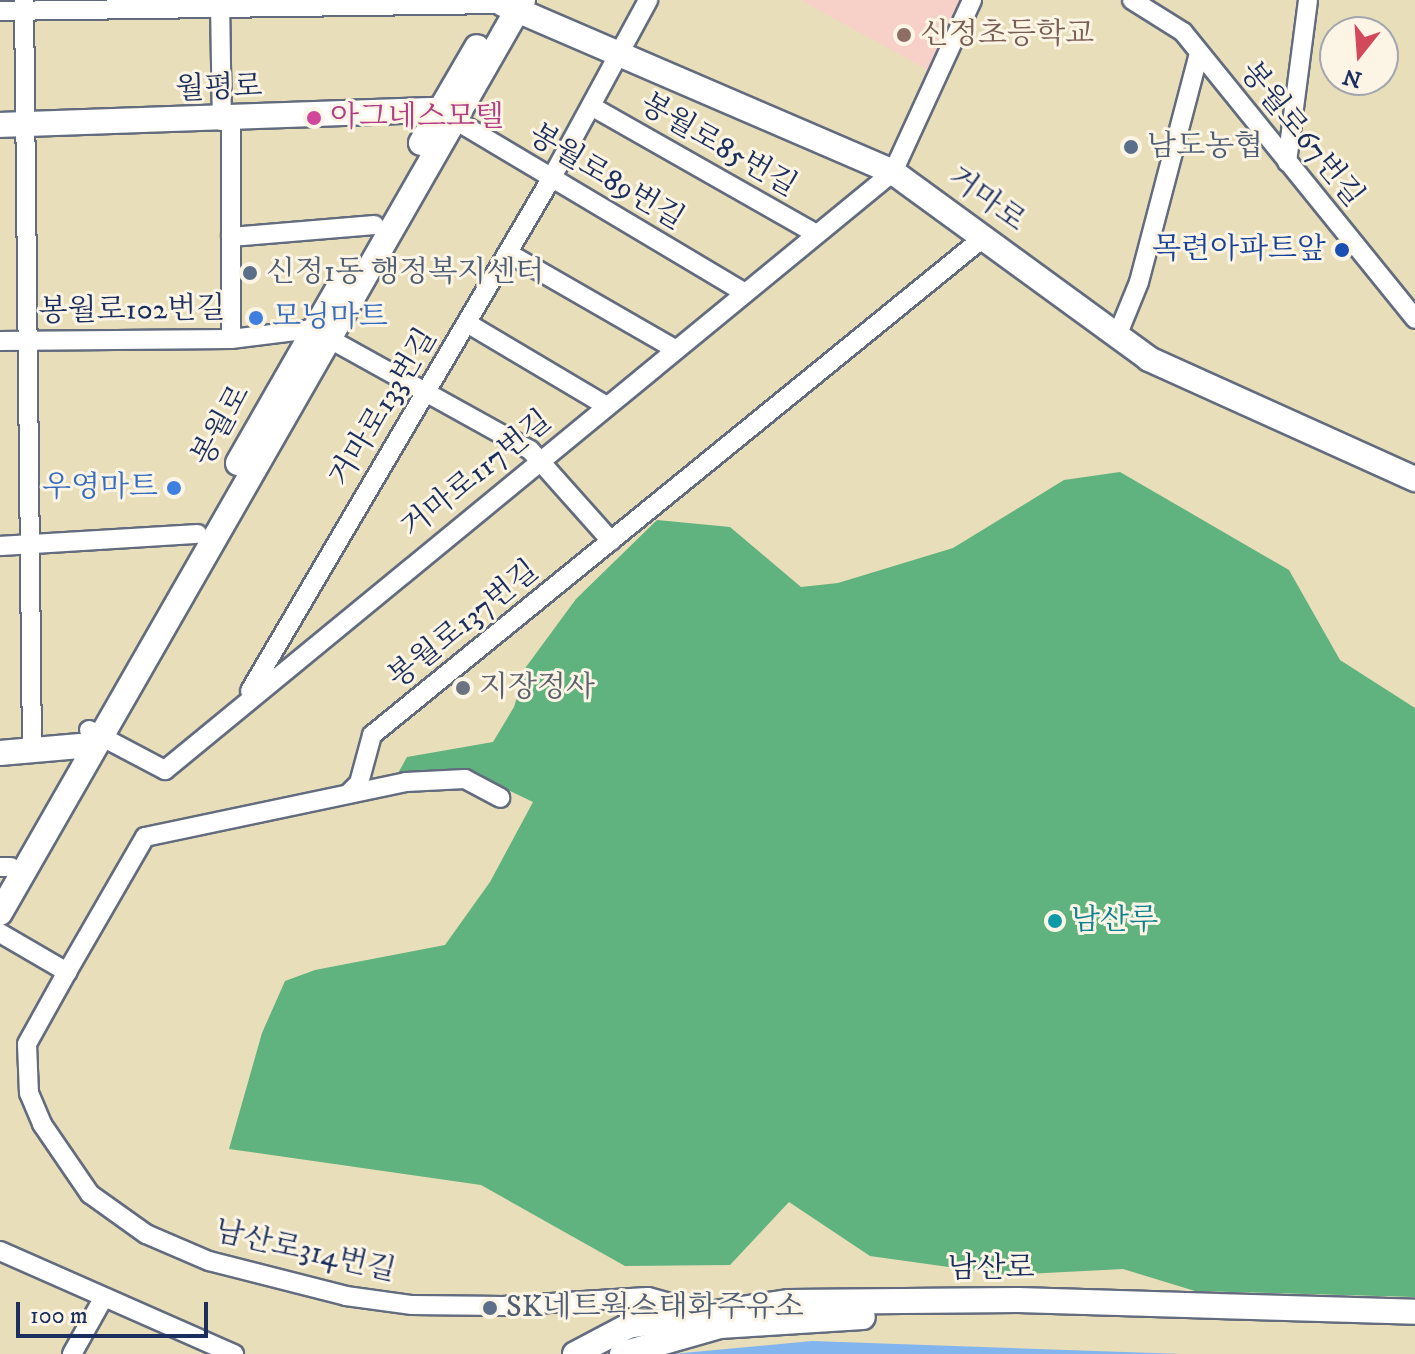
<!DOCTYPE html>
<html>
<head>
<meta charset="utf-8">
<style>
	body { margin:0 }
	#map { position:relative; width:1415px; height:1354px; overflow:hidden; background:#e8deba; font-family:"IM FELL DW Pica","Noto Serif KR",serif }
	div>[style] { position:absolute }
	.built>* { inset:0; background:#f7d1c8 }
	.forest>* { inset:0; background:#60b27f }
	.water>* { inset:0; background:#82b4ee }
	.roads { filter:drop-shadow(2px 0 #636c7e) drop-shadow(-2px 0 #636c7e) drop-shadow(0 2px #636c7e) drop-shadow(0 -2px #636c7e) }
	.minor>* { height:18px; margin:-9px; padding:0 9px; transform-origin:9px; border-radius:9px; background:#fff }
	.major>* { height:24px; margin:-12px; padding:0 12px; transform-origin:12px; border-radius:12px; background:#fff }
	.dots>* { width:22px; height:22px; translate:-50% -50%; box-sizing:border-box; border:4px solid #fcf5e5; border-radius:50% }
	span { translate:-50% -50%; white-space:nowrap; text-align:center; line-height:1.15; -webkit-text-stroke:6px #fcf5e5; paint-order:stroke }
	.education-label { font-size:30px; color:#785e54 }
	.left { translate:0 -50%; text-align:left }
	.street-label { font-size:30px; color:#1b2f5e }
	.hotel-label { font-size:30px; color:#b23c85 }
	.service-label { font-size:30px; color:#4e5e75 }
	.transit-label { font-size:30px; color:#164399 }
	.right { translate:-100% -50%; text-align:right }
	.shop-label { font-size:30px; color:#366cbe }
	.worship-label { font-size:30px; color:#5b616d }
	.culture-label { font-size:30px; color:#0d838f }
	.north { position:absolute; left:1319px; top:16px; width:80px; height:80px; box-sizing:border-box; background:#fcf5e5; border:2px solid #a2a6af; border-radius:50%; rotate:197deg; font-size:22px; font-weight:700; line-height:32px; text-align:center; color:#1b2f5e }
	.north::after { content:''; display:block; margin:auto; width:28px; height:36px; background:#d1495b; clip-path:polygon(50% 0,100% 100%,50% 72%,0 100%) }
	.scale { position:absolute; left:16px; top:1302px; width:192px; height:36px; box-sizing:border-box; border:4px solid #1b2f5e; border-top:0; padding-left:10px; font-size:24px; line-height:28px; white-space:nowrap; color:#1b2f5e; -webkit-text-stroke:6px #fcf5e5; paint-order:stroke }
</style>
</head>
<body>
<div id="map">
	<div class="built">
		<div style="clip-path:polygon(800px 0,960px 0,928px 70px)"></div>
	</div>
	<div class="forest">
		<div style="clip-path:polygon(1120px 472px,1289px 570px,1340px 660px,1415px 708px,1415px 1297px,1195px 1291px,1123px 1269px,1006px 1275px,870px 1256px,789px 1202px,730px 1265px,625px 1266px,481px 1185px,229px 1149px,262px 1033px,285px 981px,315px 970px,445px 945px,490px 882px,533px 802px,475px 774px,397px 775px,407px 757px,493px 742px,514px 707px,526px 667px,576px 599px,657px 520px,730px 527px,801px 587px,838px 583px,953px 548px,1064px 480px)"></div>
	</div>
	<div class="water">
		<div style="clip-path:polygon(812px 1341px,1182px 1354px,672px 1354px)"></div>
	</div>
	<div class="roads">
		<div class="minor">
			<div style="left:24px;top:0;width:752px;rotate:89.39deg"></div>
			<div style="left:220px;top:0;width:121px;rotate:89.1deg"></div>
			<div style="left:1132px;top:0;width:60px;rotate:32.1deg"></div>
			<div style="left:1183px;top:32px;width:369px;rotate:51deg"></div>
			<div style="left:0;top:11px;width:502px;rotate:-0.8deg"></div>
			<div style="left:591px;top:106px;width:259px;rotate:29.6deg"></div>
			<div style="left:445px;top:114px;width:349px;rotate:30.8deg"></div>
			<div style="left:231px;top:121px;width:218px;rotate:90deg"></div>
			<div style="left:1287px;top:162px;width:163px;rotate:-82.6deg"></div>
			<div style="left:231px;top:237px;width:144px;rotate:-4.8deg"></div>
			<div style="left:508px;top:253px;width:193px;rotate:29.9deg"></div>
			<div style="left:467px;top:323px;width:163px;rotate:30.7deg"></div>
			<div style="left:1117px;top:336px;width:58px;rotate:-67.8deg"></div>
			<div style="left:1139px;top:282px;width:237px;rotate:-75.3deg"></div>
			<div style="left:328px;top:338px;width:231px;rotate:29deg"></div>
			<div style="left:530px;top:450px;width:122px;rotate:48.3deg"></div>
			<div style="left:0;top:341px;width:231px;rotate:-0.5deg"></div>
			<div style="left:231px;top:339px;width:83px;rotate:-7deg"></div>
			<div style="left:0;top:546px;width:198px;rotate:-3.5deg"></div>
			<div style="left:250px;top:691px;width:594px;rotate:-59.55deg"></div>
			<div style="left:551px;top:179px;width:204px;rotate:-61.5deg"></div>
			<div style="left:89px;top:730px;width:86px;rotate:27.8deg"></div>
			<div style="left:165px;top:770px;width:942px;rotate:-39.4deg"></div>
			<div style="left:893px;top:172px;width:189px;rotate:-65.3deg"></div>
			<div style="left:350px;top:792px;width:13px;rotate:-45deg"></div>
			<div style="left:359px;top:783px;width:50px;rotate:-74.8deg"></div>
			<div style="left:372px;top:735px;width:788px;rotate:-39.13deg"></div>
			<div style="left:0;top:867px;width:11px"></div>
			<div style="left:0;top:933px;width:78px;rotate:30.2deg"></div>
			<div style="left:67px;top:972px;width:156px;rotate:-60deg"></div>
			<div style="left:145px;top:837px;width:267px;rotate:-11.9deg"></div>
			<div style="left:406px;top:782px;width:59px;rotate:-2.9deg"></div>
			<div style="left:465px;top:779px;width:40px;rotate:28deg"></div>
			<div style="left:67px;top:972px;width:82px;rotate:119.1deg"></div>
			<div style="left:27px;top:1044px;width:49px;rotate:87.7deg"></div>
			<div style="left:29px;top:1093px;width:34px;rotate:67deg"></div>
			<div style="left:42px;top:1124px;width:85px;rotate:55.6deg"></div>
			<div style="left:90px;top:1194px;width:69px;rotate:35.5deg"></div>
			<div style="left:146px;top:1234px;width:69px;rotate:23.2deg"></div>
			<div style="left:209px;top:1261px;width:141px;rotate:14.3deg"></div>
			<div style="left:346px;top:1296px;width:67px;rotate:7.8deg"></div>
			<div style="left:412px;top:1305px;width:91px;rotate:0.6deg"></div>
			<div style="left:503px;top:1306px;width:145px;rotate:-3.6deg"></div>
			<div style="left:648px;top:1297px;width:56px;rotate:15.5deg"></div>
			<div style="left:0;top:1251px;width:256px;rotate:23.8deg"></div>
			<div style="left:72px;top:1354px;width:65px;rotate:-60.7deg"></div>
		</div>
		<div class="major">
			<div style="left:503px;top:4px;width:425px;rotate:23.3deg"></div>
			<div style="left:893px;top:172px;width:317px;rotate:36.1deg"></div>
			<div style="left:1149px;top:359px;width:292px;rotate:24.3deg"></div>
			<div style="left:0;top:125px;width:440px;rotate:-2deg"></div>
			<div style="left:421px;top:143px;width:111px;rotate:-59.7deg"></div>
			<div style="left:238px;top:463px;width:207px;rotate:-60.2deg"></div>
			<div style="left:0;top:753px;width:80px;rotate:-5deg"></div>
			<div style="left:0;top:913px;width:1052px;rotate:-60.19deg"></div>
			<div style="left:575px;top:1354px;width:60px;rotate:-27.8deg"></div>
			<div style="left:628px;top:1326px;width:163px;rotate:-8.5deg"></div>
			<div style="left:789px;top:1302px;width:229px;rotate:-0.5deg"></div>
			<div style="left:1018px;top:1300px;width:397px;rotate:1.7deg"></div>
			<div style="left:622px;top:1354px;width:102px;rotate:-15.9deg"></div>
			<div style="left:720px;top:1326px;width:143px;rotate:-3.6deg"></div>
		</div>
	</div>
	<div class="dots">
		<div style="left:904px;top:35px;background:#8d6e63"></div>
		<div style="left:314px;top:118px;background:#d1479c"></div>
		<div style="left:1131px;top:147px;background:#5c6f8a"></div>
		<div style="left:1342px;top:250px;background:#1a4fb4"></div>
		<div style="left:250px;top:273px;background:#5c6f8a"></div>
		<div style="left:256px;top:318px;background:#3f7fe0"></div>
		<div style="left:174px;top:488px;background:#3f7fe0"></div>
		<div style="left:463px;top:688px;background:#6b7280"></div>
		<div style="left:1055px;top:921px;background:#0f9aa8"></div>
		<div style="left:490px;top:1308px;background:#5c6f8a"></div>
	</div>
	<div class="education-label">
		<span class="left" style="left:920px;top:35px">신정초등학교</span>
	</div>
	<div class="street-label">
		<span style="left:219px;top:89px;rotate:-2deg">월평로</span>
		<span style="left:1301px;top:135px;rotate:51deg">봉월로67번길</span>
		<span style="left:718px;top:146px;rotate:30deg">봉월로85번길</span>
		<span style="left:606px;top:178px;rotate:31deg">봉월로89번길</span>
		<span style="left:986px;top:200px;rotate:36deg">거마로</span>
		<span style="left:132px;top:311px;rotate:-1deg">봉월로102번길</span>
		<span style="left:384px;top:408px;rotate:-59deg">거마로133번길</span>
		<span style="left:222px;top:426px;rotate:-61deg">봉월로</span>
		<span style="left:477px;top:475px;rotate:-39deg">거마로117번길</span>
		<span style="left:464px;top:625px;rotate:-39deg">봉월로137번길</span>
		<span style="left:305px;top:1252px;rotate:13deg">남산로314번길</span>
		<span style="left:991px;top:1269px">남산로</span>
	</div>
	<div class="hotel-label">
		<span class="left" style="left:330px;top:118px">아그네스모텔</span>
	</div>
	<div class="service-label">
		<span class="left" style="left:1147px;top:147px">남도농협</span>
		<span class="left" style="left:266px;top:273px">신정1동 행정복지센터</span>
		<span class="left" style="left:506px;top:1308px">SK네트웍스태화주유소</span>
	</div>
	<div class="transit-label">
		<span class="right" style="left:1326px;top:250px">목련아파트앞</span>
	</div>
	<div class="shop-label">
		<span class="left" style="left:272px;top:318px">모닝마트</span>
		<span class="right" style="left:158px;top:488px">우영마트</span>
	</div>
	<div class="worship-label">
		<span class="left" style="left:479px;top:688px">지장정사</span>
	</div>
	<div class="culture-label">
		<span class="left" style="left:1071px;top:921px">남산루</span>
	</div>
	<div class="north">N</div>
	<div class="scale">100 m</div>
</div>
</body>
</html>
